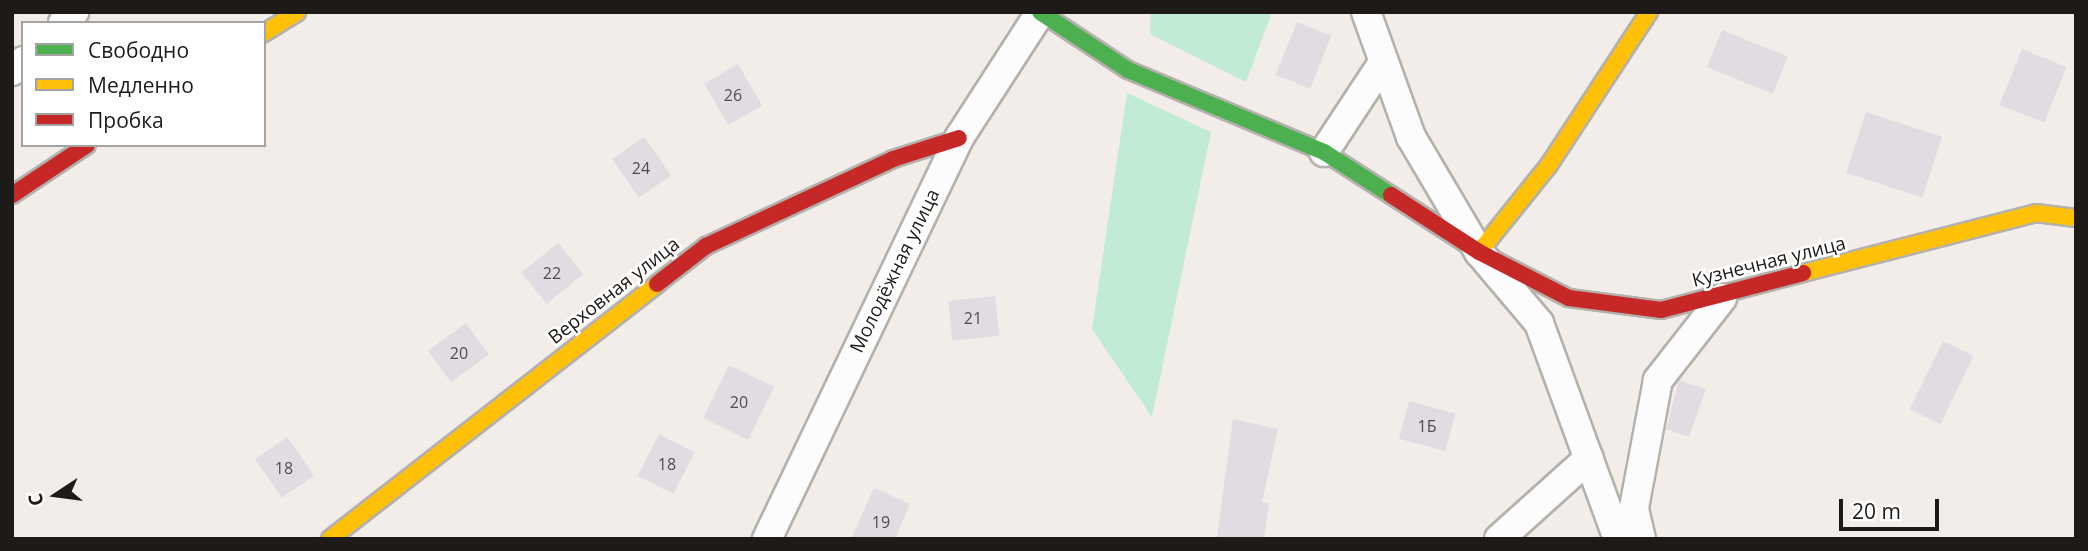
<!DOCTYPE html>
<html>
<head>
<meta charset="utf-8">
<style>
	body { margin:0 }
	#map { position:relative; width:2088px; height:551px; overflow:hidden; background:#f2ede8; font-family:"Open Sans",sans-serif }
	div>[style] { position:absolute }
	.green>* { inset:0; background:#c1ebd2 }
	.building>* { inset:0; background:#e2dbe1; transform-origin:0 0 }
	.roads { filter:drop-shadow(2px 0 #b4b1ad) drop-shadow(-2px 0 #b4b1ad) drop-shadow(0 2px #b4b1ad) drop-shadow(0 -2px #b4b1ad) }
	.street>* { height:28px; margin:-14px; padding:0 14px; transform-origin:14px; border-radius:14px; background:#fdfcfc }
	.fast>* { height:16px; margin:-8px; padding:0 8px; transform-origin:8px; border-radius:8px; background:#4caf50 }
	.slow>* { height:16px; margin:-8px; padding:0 8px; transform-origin:8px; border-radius:8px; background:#ffc107 }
	.jam>* { height:16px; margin:-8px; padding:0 8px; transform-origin:8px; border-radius:8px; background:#c62828 }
	span { translate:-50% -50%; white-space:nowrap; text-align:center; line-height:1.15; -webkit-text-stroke:5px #fff; paint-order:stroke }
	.number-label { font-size:16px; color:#504c4c }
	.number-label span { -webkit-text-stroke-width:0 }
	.street-label { font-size:19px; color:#1d1a17 }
	.frame { position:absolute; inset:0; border:14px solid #1d1a17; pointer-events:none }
	.legend { position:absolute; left:21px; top:21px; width:245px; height:126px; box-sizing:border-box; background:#fff; border:2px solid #a5a3a2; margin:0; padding:9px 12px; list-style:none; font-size:21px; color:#1d1a17 }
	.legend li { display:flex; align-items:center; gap:14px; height:35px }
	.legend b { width:35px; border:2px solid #a5a3a2 }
	.north { position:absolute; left:21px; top:460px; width:70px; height:70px; -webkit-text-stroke:5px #fff; paint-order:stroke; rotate:257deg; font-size:19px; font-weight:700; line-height:28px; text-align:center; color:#1d1a17 }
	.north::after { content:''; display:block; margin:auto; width:24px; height:32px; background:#1d1a17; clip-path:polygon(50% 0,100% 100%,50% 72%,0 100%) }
	.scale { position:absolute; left:1839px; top:499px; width:100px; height:32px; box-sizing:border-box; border:4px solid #1d1a17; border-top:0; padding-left:9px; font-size:21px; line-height:24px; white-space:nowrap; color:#1d1a17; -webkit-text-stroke:5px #fff; paint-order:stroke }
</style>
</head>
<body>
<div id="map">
	<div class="green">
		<div style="clip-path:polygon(1151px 12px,1272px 12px,1246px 82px,1150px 34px)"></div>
		<div style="clip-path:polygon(1127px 93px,1211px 132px,1152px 417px,1092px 329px)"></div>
	</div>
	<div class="building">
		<div style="left:1297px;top:22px;width:37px;height:57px;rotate:22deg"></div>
		<div style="left:1722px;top:30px;width:71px;height:40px;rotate:22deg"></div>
		<div style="left:2022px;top:49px;width:48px;height:60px;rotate:22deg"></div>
		<div style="left:738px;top:64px;width:48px;height:39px;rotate:60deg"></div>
		<div style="left:1866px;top:112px;width:80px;height:64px;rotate:18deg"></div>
		<div style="left:644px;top:137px;width:47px;height:39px;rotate:55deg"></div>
		<div style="left:558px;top:243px;width:40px;height:47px;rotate:51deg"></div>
		<div style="left:995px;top:296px;width:40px;height:47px;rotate:84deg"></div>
		<div style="left:466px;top:323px;width:39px;height:47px;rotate:54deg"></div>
		<div style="left:1943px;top:341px;width:34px;height:76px;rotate:26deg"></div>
		<div style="left:729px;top:365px;width:50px;height:59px;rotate:26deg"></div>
		<div style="clip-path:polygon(1679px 380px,1706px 389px,1689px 437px,1666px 429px)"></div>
		<div style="left:1409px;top:401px;width:48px;height:39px;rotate:15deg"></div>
		<div style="clip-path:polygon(1233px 419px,1278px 429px,1262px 502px,1269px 503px,1264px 539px,1217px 537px)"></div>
		<div style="left:659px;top:434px;width:40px;height:47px;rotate:27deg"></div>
		<div style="left:287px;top:437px;width:47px;height:39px;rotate:55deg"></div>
		<div style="clip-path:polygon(874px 488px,910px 504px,895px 539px,851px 539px)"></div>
	</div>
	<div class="roads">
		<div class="street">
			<div style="left:1366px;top:12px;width:133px;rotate:70.2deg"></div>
			<div style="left:1411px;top:137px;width:134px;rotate:59.4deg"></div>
			<div style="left:1479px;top:252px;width:93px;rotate:49.8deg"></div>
			<div style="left:1539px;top:323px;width:230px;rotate:69.9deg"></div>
			<div style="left:63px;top:23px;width:16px;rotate:-45deg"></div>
			<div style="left:12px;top:71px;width:15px;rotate:-42deg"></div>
			<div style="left:1324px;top:152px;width:105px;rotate:-56.6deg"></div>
			<div style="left:767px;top:539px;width:445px;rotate:-64.4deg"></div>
			<div style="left:959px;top:138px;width:149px;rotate:-57.1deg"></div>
			<div style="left:1499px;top:539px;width:121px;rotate:-42deg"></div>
			<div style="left:1641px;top:539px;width:32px;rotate:-103deg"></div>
			<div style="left:1634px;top:508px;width:130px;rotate:-79.4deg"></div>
			<div style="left:1658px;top:380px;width:104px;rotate:-52deg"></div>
		</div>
		<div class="fast">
			<div style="left:1040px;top:12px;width:105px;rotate:33.4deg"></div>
			<div style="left:1128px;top:70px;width:212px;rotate:22.7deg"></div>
			<div style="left:1324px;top:152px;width:80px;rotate:32.7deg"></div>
		</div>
		<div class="slow">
			<div style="left:264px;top:33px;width:39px;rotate:-32deg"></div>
			<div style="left:1479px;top:252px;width:112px;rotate:-51.2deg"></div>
			<div style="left:1549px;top:165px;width:183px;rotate:-56.8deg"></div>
			<div style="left:1803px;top:273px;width:241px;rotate:-14.4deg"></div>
			<div style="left:2036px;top:213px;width:40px;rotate:7.1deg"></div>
			<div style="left:330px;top:539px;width:415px;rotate:-37.9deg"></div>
		</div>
		<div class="jam">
			<div style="left:12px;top:195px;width:90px;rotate:-33.7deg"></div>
			<div style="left:1391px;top:195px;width:105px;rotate:32.9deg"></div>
			<div style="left:1479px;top:252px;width:101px;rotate:27.1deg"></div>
			<div style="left:1569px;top:298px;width:93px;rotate:7.4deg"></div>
			<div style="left:1661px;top:310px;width:147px;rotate:-14.6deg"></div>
			<div style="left:657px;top:284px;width:62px;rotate:-37.8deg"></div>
			<div style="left:706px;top:246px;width:206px;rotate:-24.9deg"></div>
			<div style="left:893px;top:159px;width:69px;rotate:-17.7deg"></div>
		</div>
	</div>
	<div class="number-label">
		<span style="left:733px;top:95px">26</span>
		<span style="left:641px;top:168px">24</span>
		<span style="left:552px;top:273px">22</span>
		<span style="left:973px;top:318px">21</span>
		<span style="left:459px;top:353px">20</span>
		<span style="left:739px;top:402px">20</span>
		<span style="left:1427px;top:426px">1Б</span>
		<span style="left:667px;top:464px">18</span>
		<span style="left:284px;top:468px">18</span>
		<span style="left:881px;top:522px">19</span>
	</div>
	<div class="street-label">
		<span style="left:1769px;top:262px;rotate:-14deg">Кузнечная улица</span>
		<span style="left:895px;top:271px;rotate:-64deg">Молодёжная улица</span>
		<span style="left:614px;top:291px;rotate:-38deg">Верховная улица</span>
	</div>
	<div class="frame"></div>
	<ul class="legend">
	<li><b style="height:9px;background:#4caf50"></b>Свободно</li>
	<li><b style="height:9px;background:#ffc107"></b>Медленно</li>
	<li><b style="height:9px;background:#c62828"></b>Пробка</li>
	</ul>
	<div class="north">С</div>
	<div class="scale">20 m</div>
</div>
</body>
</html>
